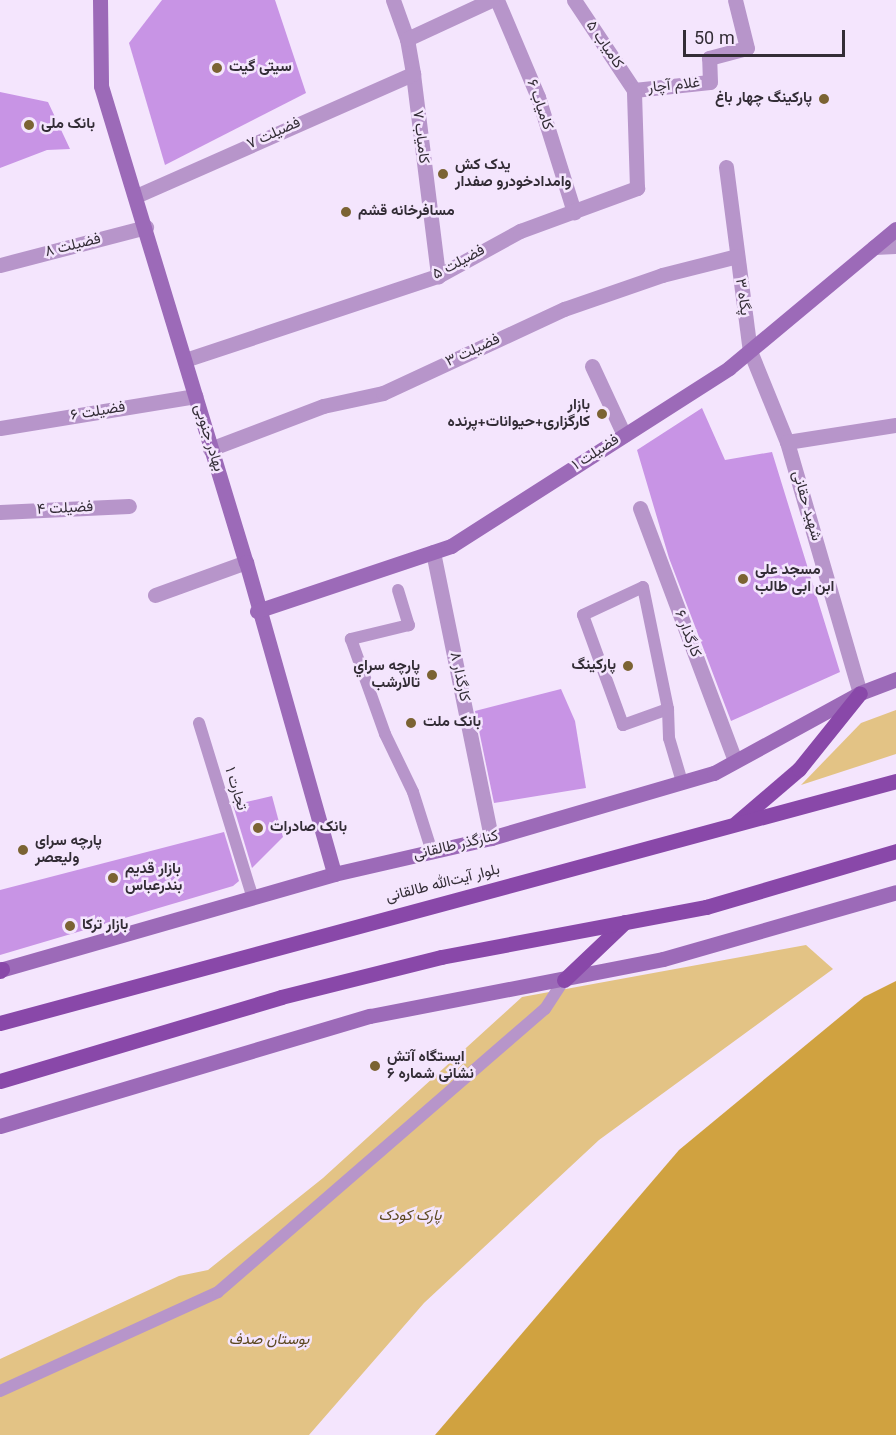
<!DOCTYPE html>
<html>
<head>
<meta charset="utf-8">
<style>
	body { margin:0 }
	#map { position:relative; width:896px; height:1435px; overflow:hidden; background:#f4e5fd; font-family:Georgia,Vazirmatn,serif }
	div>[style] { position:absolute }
	.green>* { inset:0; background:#e3c385 }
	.water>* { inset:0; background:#d0a240 }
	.building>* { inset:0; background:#c894e5 }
	.lane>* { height:12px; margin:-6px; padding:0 6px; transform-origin:6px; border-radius:6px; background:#b795ca }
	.street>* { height:15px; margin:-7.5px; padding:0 7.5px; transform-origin:7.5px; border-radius:7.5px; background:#b795ca }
	.secondary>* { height:15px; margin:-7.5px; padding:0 7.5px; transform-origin:7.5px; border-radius:7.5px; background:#9c6ab8 }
	.primary>* { height:15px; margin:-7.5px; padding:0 7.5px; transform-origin:7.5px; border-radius:7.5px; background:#8948a9 }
	.dots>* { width:16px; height:16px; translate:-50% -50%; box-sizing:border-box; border:3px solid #f4e5fd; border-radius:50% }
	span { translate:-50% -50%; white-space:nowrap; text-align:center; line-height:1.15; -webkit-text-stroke:5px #f4e5fd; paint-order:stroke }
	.street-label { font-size:15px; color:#332d36 }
	.poi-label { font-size:15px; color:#332d36; font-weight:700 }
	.left { translate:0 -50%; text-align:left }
	.right { translate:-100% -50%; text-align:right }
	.park-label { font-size:15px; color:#5c4820; font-style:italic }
	.scale { position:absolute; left:683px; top:30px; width:162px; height:27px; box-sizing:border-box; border:3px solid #332d36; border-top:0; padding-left:8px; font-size:18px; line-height:21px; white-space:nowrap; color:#332d36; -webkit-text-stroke:4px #f4e5fd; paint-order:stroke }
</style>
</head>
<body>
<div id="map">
	<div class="green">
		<div style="clip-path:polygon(896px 710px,896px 754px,801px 785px,861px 723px)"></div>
		<div style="clip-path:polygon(806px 945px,833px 969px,599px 1140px,424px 1303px,309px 1435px,0 1435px,0 1359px,179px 1276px,208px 1270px,323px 1178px,522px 997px)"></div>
	</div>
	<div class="water">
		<div style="clip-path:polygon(896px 981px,896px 1435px,435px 1435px,679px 1150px,864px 997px)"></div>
	</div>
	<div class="building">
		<div style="clip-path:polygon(162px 0,275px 0,306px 93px,165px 165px,129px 43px)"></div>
		<div style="clip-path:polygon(0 92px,48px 102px,70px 149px,47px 150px,0 168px)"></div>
		<div style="clip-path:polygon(702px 408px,725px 460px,772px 452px,840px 672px,731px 721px,669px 558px,637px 450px)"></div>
		<div style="clip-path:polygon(561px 689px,575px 721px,586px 788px,494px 803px,475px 711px)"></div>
		<div style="clip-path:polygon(272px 796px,283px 837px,252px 868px,233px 805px)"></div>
		<div style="clip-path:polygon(224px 832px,239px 881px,233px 886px,0 955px,0 890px)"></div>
	</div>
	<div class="lane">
		<div style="left:398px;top:590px;width:37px;rotate:73deg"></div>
		<div style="left:409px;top:625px;width:60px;rotate:166.4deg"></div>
		<div style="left:351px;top:639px;width:101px;rotate:70.3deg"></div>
		<div style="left:385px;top:734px;width:64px;rotate:64.2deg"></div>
		<div style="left:413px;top:792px;width:63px;rotate:72.4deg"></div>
		<div style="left:668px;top:709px;width:48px;rotate:160.4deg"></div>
		<div style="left:623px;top:725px;width:117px;rotate:-110deg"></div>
		<div style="left:583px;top:615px;width:66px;rotate:-25deg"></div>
		<div style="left:643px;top:587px;width:125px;rotate:78.4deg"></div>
		<div style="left:668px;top:709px;width:29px;rotate:88deg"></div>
		<div style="left:669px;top:738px;width:46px;rotate:73.5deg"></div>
		<div style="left:199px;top:723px;width:184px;rotate:72.9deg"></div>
		<div style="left:0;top:1391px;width:239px;rotate:-24.4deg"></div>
		<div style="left:218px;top:1292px;width:432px;rotate:-40.9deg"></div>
		<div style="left:545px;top:1009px;width:35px;rotate:-57deg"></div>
	</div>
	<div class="street">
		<div style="left:393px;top:0;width:41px;rotate:70.3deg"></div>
		<div style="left:407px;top:39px;width:36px;rotate:80deg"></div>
		<div style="left:413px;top:74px;width:204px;rotate:82.9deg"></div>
		<div style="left:497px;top:0;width:105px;rotate:67.1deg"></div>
		<div style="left:538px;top:97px;width:121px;rotate:72.6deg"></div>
		<div style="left:574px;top:0;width:108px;rotate:56.3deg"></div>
		<div style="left:407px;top:39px;width:93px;rotate:-24.9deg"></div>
		<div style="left:634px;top:90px;width:76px;rotate:-6deg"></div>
		<div style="left:710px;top:82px;width:24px;rotate:-92deg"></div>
		<div style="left:709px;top:58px;width:39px;rotate:-15deg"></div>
		<div style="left:747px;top:48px;width:49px;rotate:-104deg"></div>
		<div style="left:726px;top:167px;width:186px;rotate:82.6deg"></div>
		<div style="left:750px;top:351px;width:98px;rotate:67.9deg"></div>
		<div style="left:787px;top:442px;width:261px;rotate:73.8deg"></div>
		<div style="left:136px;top:196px;width:303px;rotate:-23.8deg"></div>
		<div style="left:874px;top:247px;width:22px;rotate:-3deg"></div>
		<div style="left:0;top:265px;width:151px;rotate:-14.6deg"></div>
		<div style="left:185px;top:360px;width:267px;rotate:-18.4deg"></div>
		<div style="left:438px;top:276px;width:94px;rotate:-28.8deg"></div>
		<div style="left:520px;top:231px;width:125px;rotate:-20.2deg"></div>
		<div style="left:637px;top:188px;width:98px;rotate:-91.8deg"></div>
		<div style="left:592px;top:366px;width:76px;rotate:65.1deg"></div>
		<div style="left:0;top:428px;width:198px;rotate:-9.3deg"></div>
		<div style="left:787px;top:442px;width:110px;rotate:-8.9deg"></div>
		<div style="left:210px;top:449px;width:121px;rotate:-20.8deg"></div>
		<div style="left:323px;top:406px;width:61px;rotate:-12.2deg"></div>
		<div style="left:383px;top:393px;width:200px;rotate:-24.9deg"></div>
		<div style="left:564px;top:309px;width:104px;rotate:-19.1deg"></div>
		<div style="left:662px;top:275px;width:77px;rotate:-14.2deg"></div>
		<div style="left:640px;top:508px;width:270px;rotate:69.4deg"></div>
		<div style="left:0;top:512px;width:129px;rotate:-2.7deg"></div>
		<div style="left:433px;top:552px;width:292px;rotate:78.5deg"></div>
		<div style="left:155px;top:595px;width:97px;rotate:-19.9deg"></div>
	</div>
	<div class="secondary">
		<div style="left:100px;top:0;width:86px;rotate:89.3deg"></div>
		<div style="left:101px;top:86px;width:498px;rotate:73.1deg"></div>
		<div style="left:246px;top:562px;width:324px;rotate:74.2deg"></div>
		<div style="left:257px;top:611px;width:205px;rotate:-18.5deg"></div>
		<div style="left:451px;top:546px;width:330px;rotate:-32.6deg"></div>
		<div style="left:729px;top:368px;width:217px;rotate:-39.8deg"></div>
		<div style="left:0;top:970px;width:348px;rotate:-16deg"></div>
		<div style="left:334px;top:874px;width:161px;rotate:-12.9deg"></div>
		<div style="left:491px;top:838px;width:232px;rotate:-16.3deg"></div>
		<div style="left:714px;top:773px;width:166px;rotate:-28.7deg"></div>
		<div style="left:860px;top:693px;width:39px;rotate:-21deg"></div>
		<div style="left:0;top:1126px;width:386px;rotate:-16.6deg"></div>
		<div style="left:370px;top:1016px;width:298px;rotate:-11deg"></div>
		<div style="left:663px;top:959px;width:242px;rotate:-16deg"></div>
	</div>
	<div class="primary">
		<div style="left:736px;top:823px;width:83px;rotate:-40.6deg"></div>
		<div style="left:799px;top:769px;width:97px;rotate:-51.2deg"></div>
		<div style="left:0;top:971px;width:3px;rotate:-45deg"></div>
		<div style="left:564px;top:980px;width:84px;rotate:-43.6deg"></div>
		<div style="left:0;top:1023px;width:928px;rotate:-15.11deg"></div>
		<div style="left:0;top:1081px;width:293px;rotate:-16.6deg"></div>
		<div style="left:281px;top:997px;width:165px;rotate:-14deg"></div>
		<div style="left:441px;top:957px;width:270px;rotate:-10.7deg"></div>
		<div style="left:706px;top:907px;width:198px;rotate:-16.4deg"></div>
	</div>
	<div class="dots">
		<div style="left:217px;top:68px;background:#7b6333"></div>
		<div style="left:824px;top:99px;background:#7b6333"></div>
		<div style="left:29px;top:125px;background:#7b6333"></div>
		<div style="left:443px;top:174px;background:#7b6333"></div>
		<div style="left:346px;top:212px;background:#7b6333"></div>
		<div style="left:602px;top:414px;background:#7b6333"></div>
		<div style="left:743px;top:579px;background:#7b6333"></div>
		<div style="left:628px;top:666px;background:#7b6333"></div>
		<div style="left:432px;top:675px;background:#7b6333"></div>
		<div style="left:411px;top:723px;background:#7b6333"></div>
		<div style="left:258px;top:828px;background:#7b6333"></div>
		<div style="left:23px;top:850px;background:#7b6333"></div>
		<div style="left:113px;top:878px;background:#7b6333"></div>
		<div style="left:70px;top:926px;background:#7b6333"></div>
		<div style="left:375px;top:1066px;background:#7b6333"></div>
	</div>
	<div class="street-label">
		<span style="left:604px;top:45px;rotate:56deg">کامیاب ۵</span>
		<span style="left:674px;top:86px;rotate:-6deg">غلام آچار</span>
		<span style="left:539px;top:105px;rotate:71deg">کامیاب ۶</span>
		<span style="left:274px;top:134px;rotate:-24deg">فضیلت ۷</span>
		<span style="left:420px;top:137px;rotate:83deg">کامیاب ۷</span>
		<span style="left:73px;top:246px;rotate:-14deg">فضیلت ۸</span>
		<span style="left:459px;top:263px;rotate:-28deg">فضیلت ۵</span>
		<span style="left:742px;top:297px;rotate:82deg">پگاه ۳</span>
		<span style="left:473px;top:351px;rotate:-25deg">فضیلت ۳</span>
		<span style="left:98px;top:412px;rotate:-9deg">فضیلت ۶</span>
		<span style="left:208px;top:438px;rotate:73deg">بهادر جنوبی</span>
		<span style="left:596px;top:453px;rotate:-33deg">فضیلت ۱</span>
		<span style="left:806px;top:506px;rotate:74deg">شهید حقانی</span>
		<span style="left:65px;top:509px;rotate:-3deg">فضیلت ۴</span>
		<span style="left:687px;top:634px;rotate:69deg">کارگذار ۶</span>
		<span style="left:459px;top:677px;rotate:78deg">کارگذار ۸</span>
		<span style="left:235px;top:789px;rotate:73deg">تجارت ۱</span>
		<span style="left:456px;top:846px;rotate:-13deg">کنارگذر طالقانی</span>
		<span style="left:443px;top:884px;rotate:-14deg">بلوار آیت‌الله طالقانی</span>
	</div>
	<div class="poi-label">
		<span class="left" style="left:229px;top:68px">سیتی گیت</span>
		<span class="right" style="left:812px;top:99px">پارکینگ چهار باغ</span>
		<span class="left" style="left:41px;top:125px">بانک ملی</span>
		<span class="left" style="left:455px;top:174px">یدک کش<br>وامدادخودرو صفدار</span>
		<span class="left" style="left:358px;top:212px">مسافرخانه قشم</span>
		<span class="right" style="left:590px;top:414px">بازار<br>کارگزاری+حیوانات+پرنده</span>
		<span class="left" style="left:755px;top:579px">مسجد علی<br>ابن ابی طالب</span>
		<span class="right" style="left:420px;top:675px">پارچه سراي<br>تالارشب</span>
		<span class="right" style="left:616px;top:666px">پارکینگ</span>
		<span class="left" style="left:423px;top:723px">بانک ملت</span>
		<span class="left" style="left:270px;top:828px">بانک صادرات</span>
		<span class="left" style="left:35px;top:850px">پارچه سرای<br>ولیعصر</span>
		<span class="left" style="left:125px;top:878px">بازار قدیم<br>بندرعباس</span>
		<span class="left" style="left:82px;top:926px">بازار ترکا</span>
		<span class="left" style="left:387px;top:1066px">ایستگاه آتش<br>نشانی شماره ۶</span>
	</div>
	<div class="park-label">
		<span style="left:410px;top:1217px">پارک کودک</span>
		<span style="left:269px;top:1341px">بوستان صدف</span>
	</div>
	<div class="scale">50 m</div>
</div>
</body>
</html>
